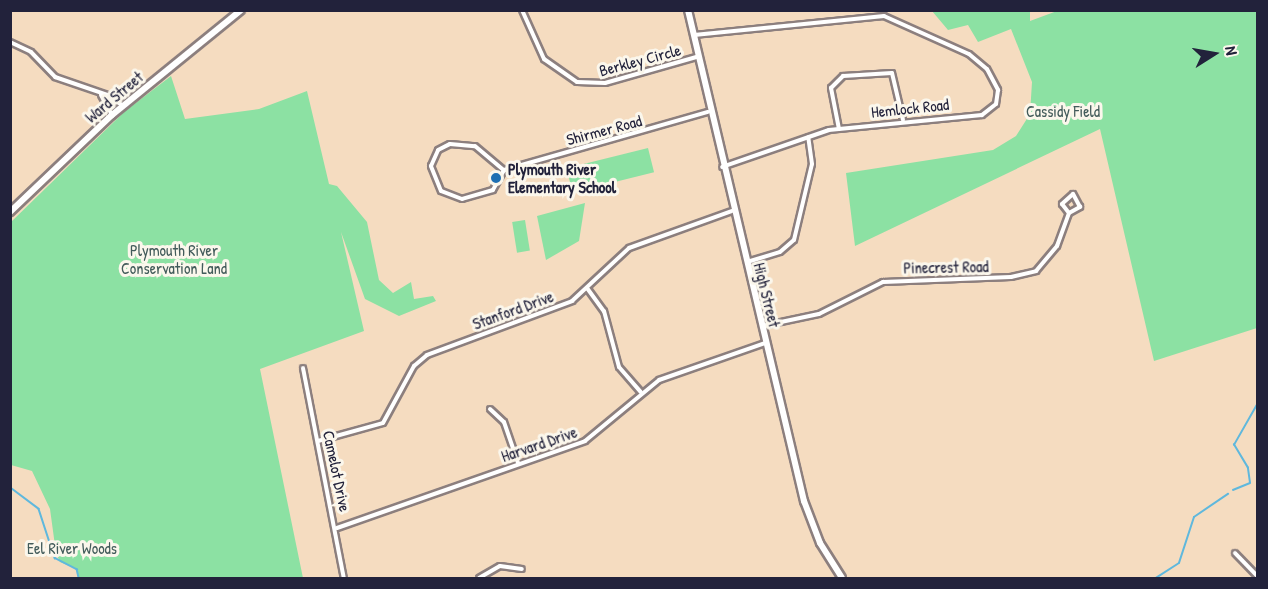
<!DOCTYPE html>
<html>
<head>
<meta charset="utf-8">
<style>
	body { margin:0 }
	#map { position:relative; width:1268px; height:589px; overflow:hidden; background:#f5dcc0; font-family:"Patrick Hand",sans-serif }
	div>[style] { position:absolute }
	.green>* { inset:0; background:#8ce1a3; transform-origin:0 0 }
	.stream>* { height:1.5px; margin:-0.75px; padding:0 0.75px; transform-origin:0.75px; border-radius:0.75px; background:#5fb8dd }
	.roads { filter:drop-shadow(2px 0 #8c7f7e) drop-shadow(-2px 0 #8c7f7e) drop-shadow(0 2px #8c7f7e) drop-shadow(0 -2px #8c7f7e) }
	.street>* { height:4px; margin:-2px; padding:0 2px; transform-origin:2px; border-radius:2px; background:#fff }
	.secondary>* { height:6px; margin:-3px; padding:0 3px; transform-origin:3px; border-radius:3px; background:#fff }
	.dots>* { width:16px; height:16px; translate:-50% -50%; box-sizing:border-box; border:3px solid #fbf7ec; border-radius:50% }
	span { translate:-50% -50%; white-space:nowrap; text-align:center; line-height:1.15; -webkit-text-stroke:6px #fbf7ec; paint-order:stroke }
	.street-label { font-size:16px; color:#22223b }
	.park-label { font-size:16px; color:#425b5a }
	.poi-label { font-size:16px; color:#22223b; font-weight:700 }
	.left { translate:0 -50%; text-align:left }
	.frame { position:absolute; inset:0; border:12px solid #22223b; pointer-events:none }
	.north { position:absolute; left:1184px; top:24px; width:60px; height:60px; -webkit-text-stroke:4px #fbf7ec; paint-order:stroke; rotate:79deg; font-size:16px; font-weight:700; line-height:24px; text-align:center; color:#22223b }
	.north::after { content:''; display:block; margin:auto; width:21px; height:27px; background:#22223b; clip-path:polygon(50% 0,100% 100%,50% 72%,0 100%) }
</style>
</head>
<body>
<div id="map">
	<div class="green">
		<div style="clip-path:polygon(1057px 11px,1257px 11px,1257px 328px,1154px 361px,1100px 129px,855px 246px,846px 173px,993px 150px,1016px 136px,1030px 114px,1032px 82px,1011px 29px,978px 42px,968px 25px,948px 30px,932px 11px,1030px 11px,1030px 21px)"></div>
		<div style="clip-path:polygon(171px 76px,185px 119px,259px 109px,307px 91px,329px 184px,337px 186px,367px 222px,379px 280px,393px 293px,411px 282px,414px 299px,433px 296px,436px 301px,399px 316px,365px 299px,341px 232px,364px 331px,260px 369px,303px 578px,79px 578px,77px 569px,60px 562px,56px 553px,50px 509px,32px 471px,11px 465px,11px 222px,124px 112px)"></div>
		<div style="left:648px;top:148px;width:25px;height:84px;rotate:76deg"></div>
		<div style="clip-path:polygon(585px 203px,579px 241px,546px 260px,537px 216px)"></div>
		<div style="left:525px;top:220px;width:31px;height:13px;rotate:81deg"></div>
	</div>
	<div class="stream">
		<div style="left:10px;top:487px;width:36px;rotate:37deg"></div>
		<div style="left:39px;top:509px;width:52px;rotate:71.9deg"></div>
		<div style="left:55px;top:558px;width:25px;rotate:27deg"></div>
		<div style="left:77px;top:569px;width:9px;rotate:77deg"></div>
		<div style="left:1233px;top:490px;width:18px;rotate:-22deg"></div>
		<div style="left:1250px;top:483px;width:15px;rotate:-98deg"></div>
		<div style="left:1248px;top:468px;width:27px;rotate:-121deg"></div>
		<div style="left:1234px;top:445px;width:48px;rotate:-60.3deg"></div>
		<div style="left:1156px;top:578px;width:27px;rotate:-33deg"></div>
		<div style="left:1179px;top:563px;width:48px;rotate:-71.9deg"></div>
		<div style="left:1194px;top:517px;width:41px;rotate:-34.1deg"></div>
	</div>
	<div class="roads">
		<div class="street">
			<div style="left:522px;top:10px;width:54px;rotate:65.8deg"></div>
			<div style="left:544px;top:59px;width:40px;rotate:34.9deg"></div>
			<div style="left:577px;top:82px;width:28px;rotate:2deg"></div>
			<div style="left:605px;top:83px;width:95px;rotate:-15.9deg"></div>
			<div style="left:694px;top:35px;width:191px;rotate:-5.7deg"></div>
			<div style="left:884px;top:16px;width:93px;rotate:24.1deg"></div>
			<div style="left:969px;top:54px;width:23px;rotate:40deg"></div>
			<div style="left:987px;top:69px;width:24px;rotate:62deg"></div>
			<div style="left:998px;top:90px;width:14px;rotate:98deg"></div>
			<div style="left:996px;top:104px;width:18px;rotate:142deg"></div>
			<div style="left:982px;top:115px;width:154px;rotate:174.4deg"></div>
			<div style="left:829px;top:130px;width:113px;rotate:160.9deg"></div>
			<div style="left:10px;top:42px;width:23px;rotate:25deg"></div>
			<div style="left:31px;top:52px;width:35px;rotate:46deg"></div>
			<div style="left:55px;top:77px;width:56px;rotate:18.8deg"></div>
			<div style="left:108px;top:95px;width:19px;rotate:36deg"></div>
			<div style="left:101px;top:95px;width:23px;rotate:61deg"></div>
			<div style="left:839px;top:129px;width:42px;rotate:-101deg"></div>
			<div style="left:831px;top:88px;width:17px;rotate:-45deg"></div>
			<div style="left:843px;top:76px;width:49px;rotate:-3.5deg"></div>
			<div style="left:892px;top:73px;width:48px;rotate:76.8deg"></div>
			<div style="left:504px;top:170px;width:23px;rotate:119deg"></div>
			<div style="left:493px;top:190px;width:32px;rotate:164deg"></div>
			<div style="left:462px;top:199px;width:22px;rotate:-159deg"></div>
			<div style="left:441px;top:191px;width:27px;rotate:-112deg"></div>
			<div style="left:431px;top:166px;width:17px;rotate:-66deg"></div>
			<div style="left:438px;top:150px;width:13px;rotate:-27deg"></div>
			<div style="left:450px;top:144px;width:25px;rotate:5deg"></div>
			<div style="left:475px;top:146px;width:38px;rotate:40deg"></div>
			<div style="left:504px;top:170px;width:212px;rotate:-15.9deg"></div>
			<div style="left:747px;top:262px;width:34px;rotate:-17deg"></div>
			<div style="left:780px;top:252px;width:18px;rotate:-41deg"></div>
			<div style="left:794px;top:240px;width:78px;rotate:-76.7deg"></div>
			<div style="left:812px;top:164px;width:27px;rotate:-98deg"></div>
			<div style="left:587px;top:288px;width:29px;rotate:54deg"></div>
			<div style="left:604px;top:311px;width:58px;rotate:75deg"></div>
			<div style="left:619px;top:367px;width:33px;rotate:49deg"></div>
			<div style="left:762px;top:326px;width:58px;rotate:-11.9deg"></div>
			<div style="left:819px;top:314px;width:72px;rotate:-26.6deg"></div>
			<div style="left:883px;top:282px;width:128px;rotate:-2.2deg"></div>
			<div style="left:1011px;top:277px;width:26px;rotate:-13deg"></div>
			<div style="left:1036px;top:271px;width:33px;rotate:-50deg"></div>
			<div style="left:1057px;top:246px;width:35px;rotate:-70deg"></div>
			<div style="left:1069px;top:213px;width:13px;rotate:-29deg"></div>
			<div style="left:1080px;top:207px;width:15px;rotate:-118deg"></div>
			<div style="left:1073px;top:194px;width:15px;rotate:138deg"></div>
			<div style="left:1062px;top:204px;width:11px;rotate:52deg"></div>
			<div style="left:303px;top:368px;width:214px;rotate:79deg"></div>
			<div style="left:490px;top:409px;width:19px;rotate:43deg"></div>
			<div style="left:504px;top:422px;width:43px;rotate:71.1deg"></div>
			<div style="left:318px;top:441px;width:67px;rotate:-15.5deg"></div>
			<div style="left:383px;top:423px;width:65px;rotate:-61.5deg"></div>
			<div style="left:414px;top:366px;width:17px;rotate:-40deg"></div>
			<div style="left:427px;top:355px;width:155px;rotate:-20.4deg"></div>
			<div style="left:572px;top:301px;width:78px;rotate:-42.9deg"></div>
			<div style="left:629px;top:248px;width:109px;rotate:-19.8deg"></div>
			<div style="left:337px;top:528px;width:263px;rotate:-19.3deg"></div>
			<div style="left:585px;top:441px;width:96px;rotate:-39.5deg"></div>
			<div style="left:659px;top:380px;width:112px;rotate:-19.2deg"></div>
			<div style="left:1235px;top:553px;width:33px;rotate:46deg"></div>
			<div style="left:479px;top:578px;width:24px;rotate:-30deg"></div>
			<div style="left:500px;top:566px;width:22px;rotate:8deg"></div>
		</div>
		<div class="secondary">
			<div style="left:688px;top:10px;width:505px;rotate:76.71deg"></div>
			<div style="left:804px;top:501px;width:45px;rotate:69.1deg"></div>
			<div style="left:820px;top:543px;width:41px;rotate:57.8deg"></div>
			<div style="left:10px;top:212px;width:141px;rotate:-43.6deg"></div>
			<div style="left:112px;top:115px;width:166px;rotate:-39.1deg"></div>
		</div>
	</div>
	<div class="dots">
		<div style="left:496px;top:178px;background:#1f6fb2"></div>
	</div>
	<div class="street-label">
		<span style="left:640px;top:60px;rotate:-15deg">Berkley Circle</span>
		<span style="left:114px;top:97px;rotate:-40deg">Ward Street</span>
		<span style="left:910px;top:108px;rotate:-6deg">Hemlock Road</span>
		<span style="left:604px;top:130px;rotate:-15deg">Shirmer Road</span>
		<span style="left:946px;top:267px;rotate:-1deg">Pinecrest Road</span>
		<span style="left:767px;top:295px;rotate:76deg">High Street</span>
		<span style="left:513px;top:310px;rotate:-20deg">Stanford Drive</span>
		<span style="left:539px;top:444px;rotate:-19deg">Harvard Drive</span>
		<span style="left:337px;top:471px;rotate:78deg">Camelot Drive</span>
	</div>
	<div class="park-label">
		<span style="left:1063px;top:111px">Cassidy Field</span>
		<span style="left:174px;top:259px">Plymouth River<br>Conservation Land</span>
		<span style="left:72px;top:548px">Eel River Woods</span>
	</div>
	<div class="poi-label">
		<span class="left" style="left:508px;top:178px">Plymouth River<br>Elementary School</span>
	</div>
	<div class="frame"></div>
	<div class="north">N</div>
</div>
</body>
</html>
